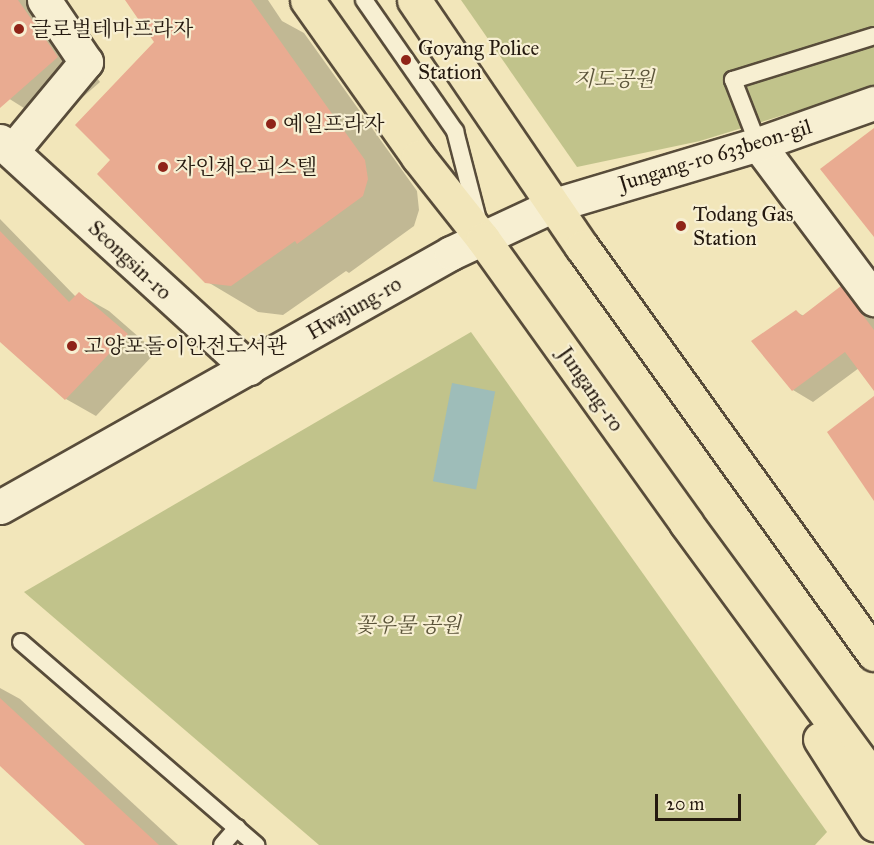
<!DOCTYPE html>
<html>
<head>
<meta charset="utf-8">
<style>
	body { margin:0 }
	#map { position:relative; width:874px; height:845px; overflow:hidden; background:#f2e6ba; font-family:"IM FELL Great Primer","Noto Serif KR",serif }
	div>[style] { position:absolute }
	.green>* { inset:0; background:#c1c38b }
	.water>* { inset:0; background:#9ebdb9; transform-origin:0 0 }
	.shadow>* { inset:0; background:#0003 }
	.building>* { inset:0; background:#e9ab91 }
	.roads { filter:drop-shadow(2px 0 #584c3a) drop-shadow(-2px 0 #584c3a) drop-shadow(0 2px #584c3a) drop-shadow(0 -2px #584c3a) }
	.service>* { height:16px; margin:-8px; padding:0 8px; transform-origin:8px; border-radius:8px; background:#f7efd2 }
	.minor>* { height:33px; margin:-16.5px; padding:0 16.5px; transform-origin:16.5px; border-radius:16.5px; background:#f7efd2 }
	.tertiary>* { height:33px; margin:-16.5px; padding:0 16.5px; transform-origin:16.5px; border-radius:16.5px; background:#f7efd2 }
	.secondary>* { height:33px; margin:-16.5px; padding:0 16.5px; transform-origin:16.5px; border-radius:16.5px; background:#f7efd2 }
	.primary>* { height:33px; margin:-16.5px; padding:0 16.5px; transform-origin:16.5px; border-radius:16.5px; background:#f2e6ba }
	.dots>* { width:16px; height:16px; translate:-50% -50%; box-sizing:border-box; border:3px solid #f7efd2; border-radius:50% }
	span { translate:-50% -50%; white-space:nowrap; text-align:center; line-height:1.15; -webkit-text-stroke:4.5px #f7efd2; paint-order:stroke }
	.poi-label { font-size:21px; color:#24190f }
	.left { translate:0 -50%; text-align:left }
	.park-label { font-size:21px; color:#5b543a; font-style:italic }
	.street-label { font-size:21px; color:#24190f }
	.scale { position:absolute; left:655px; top:794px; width:86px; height:27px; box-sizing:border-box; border:3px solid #24190f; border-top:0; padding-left:8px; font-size:18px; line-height:21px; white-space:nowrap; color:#24190f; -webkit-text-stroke:4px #f7efd2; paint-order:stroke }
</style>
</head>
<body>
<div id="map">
	<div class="green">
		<div style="clip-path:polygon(461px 0,874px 0,874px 87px,700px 141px,577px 167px)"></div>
		<div style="clip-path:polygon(471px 332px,827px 832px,815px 845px,319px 845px,24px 592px)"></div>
	</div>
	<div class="water">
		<div style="left:452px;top:383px;width:44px;height:100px;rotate:11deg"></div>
	</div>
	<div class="shadow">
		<div style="clip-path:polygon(0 0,42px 0,100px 82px,51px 125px,0 93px)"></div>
		<div style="clip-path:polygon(127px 0,268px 0,282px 21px,304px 33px,417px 191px,419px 210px,414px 226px,349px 273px,346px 271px,283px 315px,258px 312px,206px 281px,156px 42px)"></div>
		<div style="clip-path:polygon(0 219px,76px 297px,79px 294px,109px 311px,156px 352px,96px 416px,66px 399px,20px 358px,0 334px)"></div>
		<div style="clip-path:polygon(841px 288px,861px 300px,874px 317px,874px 389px,859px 368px,813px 402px,793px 390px,753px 342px,796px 312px,804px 316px)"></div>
		<div style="clip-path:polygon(0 688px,20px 699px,178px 845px,88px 845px,0 764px)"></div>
	</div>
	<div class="building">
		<div style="clip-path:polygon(0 0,18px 0,58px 57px,0 108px)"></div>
		<div style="clip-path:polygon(125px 0,251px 0,365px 160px,368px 179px,363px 196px,297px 244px,295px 241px,231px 286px,205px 283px,97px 174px,110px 160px,75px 125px,154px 42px)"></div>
		<div style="clip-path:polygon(874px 128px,874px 237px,820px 169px)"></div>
		<div style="clip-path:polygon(0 231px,69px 302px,79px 292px,128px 334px,65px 400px,0 342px)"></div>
		<div style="clip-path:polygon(841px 286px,874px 330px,874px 391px,845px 352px,792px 391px,751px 341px,796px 310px,802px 316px)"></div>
		<div style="clip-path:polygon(874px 396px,874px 501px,827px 432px)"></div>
		<div style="clip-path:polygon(0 698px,159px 845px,85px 845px,0 766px)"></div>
	</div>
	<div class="roads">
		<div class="service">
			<div style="left:364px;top:0;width:160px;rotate:55.2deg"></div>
			<div style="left:455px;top:131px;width:92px;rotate:75.5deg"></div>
			<div style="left:758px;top:144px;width:69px;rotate:-111.3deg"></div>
			<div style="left:733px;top:80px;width:148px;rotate:-17.3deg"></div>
			<div style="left:21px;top:642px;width:311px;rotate:40.8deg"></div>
			<div style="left:222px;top:845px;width:23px;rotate:-49deg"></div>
		</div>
		<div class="minor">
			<div style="left:758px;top:144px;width:194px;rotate:53.2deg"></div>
			<div style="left:12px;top:151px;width:116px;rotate:-50.3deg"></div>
			<div style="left:86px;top:62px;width:75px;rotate:-124.1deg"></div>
			<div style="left:554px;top:205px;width:213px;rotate:-16.6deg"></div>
			<div style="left:758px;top:144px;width:123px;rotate:-19.5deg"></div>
		</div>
		<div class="tertiary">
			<div style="left:0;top:141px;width:337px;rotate:42.4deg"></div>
		</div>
		<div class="secondary">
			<div style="left:0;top:507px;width:518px;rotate:-29.39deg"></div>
			<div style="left:451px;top:253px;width:114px;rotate:-25deg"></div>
		</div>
		<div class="primary">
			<div style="left:307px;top:0;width:192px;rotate:54.7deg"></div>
			<div style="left:418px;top:157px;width:105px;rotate:51.6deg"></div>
			<div style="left:483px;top:239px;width:349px;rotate:54.4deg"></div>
			<div style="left:686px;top:523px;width:318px;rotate:53.7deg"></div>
			<div style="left:414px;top:0;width:299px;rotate:55.8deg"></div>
			<div style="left:582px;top:247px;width:501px;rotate:54.34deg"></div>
			<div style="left:820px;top:739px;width:101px;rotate:57.6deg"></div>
		</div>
	</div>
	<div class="dots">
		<div style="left:19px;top:29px;background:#8f2418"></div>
		<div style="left:406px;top:60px;background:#8f2418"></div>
		<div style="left:271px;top:124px;background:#8f2418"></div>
		<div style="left:163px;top:167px;background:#8f2418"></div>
		<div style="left:681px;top:226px;background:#8f2418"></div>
		<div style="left:72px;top:346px;background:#8f2418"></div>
	</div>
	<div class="poi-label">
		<span class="left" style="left:31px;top:29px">글로벌테마프라자</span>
		<span class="left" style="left:418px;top:60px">Goyang Police<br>Station</span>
		<span class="left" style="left:283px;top:124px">예일프라자</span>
		<span class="left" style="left:175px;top:167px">자인채오피스텔</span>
		<span class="left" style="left:693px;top:226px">Todang Gas<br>Station</span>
		<span class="left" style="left:84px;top:346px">고양포돌이안전도서관</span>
	</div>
	<div class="park-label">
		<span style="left:614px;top:79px">지도공원</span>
		<span style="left:408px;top:625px">꽃우물 공원</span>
	</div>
	<div class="street-label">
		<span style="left:715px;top:155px;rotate:-17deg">Jungang-ro 633beon-gil</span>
		<span style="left:130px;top:260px;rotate:43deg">Seongsin-ro</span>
		<span style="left:354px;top:308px;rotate:-30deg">Hwajung-ro</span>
		<span style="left:591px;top:389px;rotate:55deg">Jungang-ro</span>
	</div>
	<div class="scale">20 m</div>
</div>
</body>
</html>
